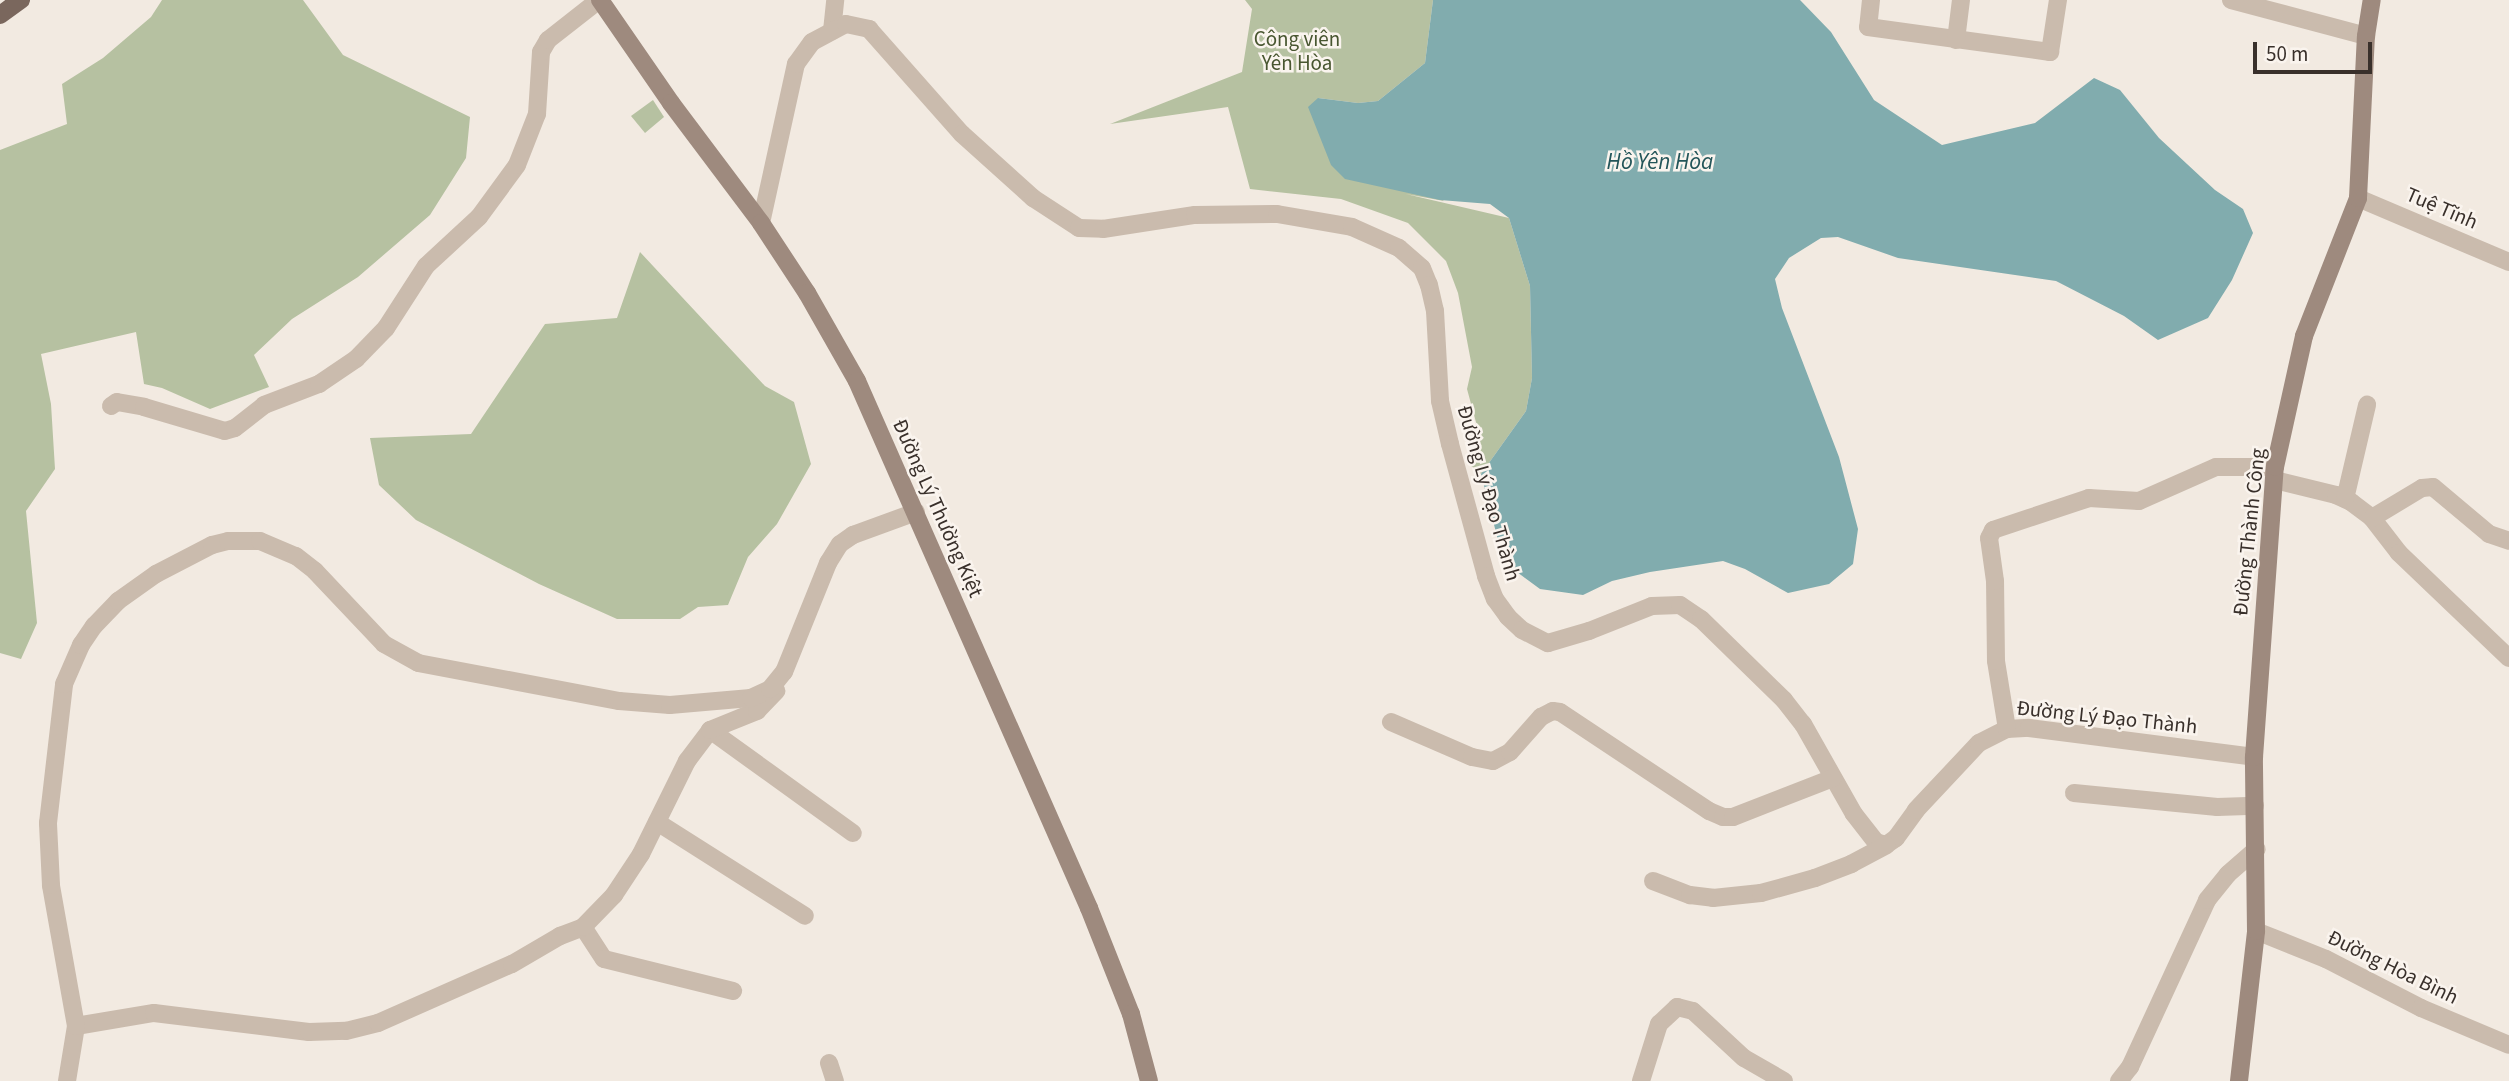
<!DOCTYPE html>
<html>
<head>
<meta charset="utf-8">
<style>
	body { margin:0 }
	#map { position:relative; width:2509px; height:1081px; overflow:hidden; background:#f2eae1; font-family:"Source Sans 3",sans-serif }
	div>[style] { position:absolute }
	.green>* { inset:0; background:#b6c1a1 }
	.water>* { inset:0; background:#81acae }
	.minor>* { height:18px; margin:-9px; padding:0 9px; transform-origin:9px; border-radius:9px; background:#cabbad }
	.tertiary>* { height:18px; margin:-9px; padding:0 9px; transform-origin:9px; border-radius:9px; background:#cabbad }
	.secondary>* { height:18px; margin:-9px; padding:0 9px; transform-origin:9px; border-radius:9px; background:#9e8a7e }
	.primary>* { height:18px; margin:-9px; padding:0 9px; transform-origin:9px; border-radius:9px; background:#7a675d }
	span { translate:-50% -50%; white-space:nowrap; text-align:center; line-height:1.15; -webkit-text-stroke:5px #faf4ee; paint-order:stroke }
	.park-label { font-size:21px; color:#485630 }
	.street-label { font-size:21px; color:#39302b }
	.water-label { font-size:23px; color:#235559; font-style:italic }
	.scale { position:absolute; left:2253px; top:42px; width:119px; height:32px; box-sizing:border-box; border:4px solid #39302b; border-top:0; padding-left:9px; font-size:21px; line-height:24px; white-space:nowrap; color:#39302b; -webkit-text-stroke:5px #faf4ee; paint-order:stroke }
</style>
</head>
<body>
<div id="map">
	<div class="green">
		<div style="clip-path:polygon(162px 0,303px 0,343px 55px,470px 117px,466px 158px,430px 215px,358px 277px,292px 319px,254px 355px,269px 387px,210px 409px,162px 388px,144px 384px,136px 332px,41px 354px,51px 404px,55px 469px,26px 511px,37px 623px,21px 659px,0 653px,0 150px,67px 124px,62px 84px,103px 58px,151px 17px)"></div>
		<div style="clip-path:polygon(1245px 0,1433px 0,1425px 63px,1378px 101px,1358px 103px,1318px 98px,1444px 201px,1406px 194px,1509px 218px,1530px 286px,1532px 378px,1526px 411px,1481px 474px,1470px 465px,1468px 447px,1477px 426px,1467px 389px,1472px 367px,1458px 293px,1446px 261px,1408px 223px,1341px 199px,1250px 189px,1228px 107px,1110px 124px,1242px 72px,1252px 9px)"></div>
		<div style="clip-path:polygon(653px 100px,664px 117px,645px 133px,631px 116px)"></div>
		<div style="clip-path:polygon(640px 252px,765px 386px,794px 402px,811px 464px,777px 524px,748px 557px,728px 605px,698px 607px,680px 619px,617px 619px,539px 584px,416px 520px,379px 485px,370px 438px,471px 434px,545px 324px,617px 318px)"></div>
	</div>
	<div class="water">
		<div style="clip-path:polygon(1433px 0,1800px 0,1831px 32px,1874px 100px,1942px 145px,2035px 123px,2094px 78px,2120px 90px,2159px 138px,2215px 190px,2243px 209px,2253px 233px,2232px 280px,2208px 318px,2158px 340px,2124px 316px,2056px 281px,1898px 258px,1838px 237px,1821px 238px,1789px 258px,1775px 279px,1782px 308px,1839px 457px,1858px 529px,1853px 564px,1829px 584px,1788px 593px,1745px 569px,1723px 561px,1650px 572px,1612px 581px,1583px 595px,1540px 589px,1513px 569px,1500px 548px,1481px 474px,1526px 411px,1532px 378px,1530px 286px,1509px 218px,1490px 204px,1440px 200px,1345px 179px,1331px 165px,1308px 107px,1318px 98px,1358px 103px,1378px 101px,1425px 63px)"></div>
	</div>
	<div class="minor">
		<div style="left:1871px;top:0;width:27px;rotate:96deg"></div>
		<div style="left:1868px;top:27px;width:184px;rotate:7.8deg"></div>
		<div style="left:2050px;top:52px;width:53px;rotate:-81.3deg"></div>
		<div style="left:2231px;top:0;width:140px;rotate:14.9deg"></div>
		<div style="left:832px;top:31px;width:31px;rotate:-84deg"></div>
		<div style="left:1956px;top:40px;width:40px;rotate:-82.9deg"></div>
		<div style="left:2358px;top:198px;width:164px;rotate:23deg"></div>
		<div style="left:761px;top:223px;width:163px;rotate:-77.6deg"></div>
		<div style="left:796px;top:64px;width:27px;rotate:-54deg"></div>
		<div style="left:812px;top:42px;width:38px;rotate:-28deg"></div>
		<div style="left:846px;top:24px;width:24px;rotate:12deg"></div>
		<div style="left:869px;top:29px;width:140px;rotate:48.5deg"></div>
		<div style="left:962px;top:134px;width:96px;rotate:42deg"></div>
		<div style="left:1033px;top:198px;width:55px;rotate:33.1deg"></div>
		<div style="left:1079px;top:228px;width:24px;rotate:2deg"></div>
		<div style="left:1103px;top:229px;width:93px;rotate:-8.7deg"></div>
		<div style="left:1195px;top:215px;width:82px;rotate:-0.7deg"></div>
		<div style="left:1277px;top:214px;width:76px;rotate:9.8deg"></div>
		<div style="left:1352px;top:227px;width:51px;rotate:24.1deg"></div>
		<div style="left:1399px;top:248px;width:30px;rotate:41deg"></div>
		<div style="left:1422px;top:268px;width:18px;rotate:68deg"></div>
		<div style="left:1429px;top:285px;width:27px;rotate:77deg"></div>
		<div style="left:1435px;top:311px;width:90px;rotate:86.8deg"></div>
		<div style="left:1440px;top:401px;width:44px;rotate:76.9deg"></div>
		<div style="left:1450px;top:444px;width:137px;rotate:74.7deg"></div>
		<div style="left:1486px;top:576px;width:25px;rotate:69deg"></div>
		<div style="left:1495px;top:599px;width:22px;rotate:54deg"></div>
		<div style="left:1508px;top:617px;width:19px;rotate:43deg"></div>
		<div style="left:1522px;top:630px;width:29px;rotate:27deg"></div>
		<div style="left:1548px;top:643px;width:43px;rotate:-16.3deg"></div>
		<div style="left:1589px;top:631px;width:68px;rotate:-21.6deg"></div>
		<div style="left:1652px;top:606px;width:28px;rotate:-2deg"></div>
		<div style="left:1680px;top:605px;width:25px;rotate:34deg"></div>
		<div style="left:1701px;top:619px;width:116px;rotate:44.3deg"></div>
		<div style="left:1784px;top:700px;width:31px;rotate:52deg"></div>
		<div style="left:1803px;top:724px;width:103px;rotate:60.5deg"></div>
		<div style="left:1854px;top:814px;width:36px;rotate:52deg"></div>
		<div style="left:1876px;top:842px;width:10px;rotate:17deg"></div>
		<div style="left:1886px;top:845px;width:12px;rotate:-35deg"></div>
		<div style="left:1896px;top:838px;width:34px;rotate:-54deg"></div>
		<div style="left:1916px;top:810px;width:92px;rotate:-46.8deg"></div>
		<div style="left:1979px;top:743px;width:31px;rotate:-27deg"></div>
		<div style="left:2007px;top:729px;width:22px;rotate:-3deg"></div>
		<div style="left:2029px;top:728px;width:227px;rotate:7.3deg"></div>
		<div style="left:111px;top:406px;width:7px;rotate:-34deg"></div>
		<div style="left:117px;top:402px;width:27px;rotate:10deg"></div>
		<div style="left:144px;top:407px;width:84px;rotate:16.5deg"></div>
		<div style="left:225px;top:431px;width:10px;rotate:-17deg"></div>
		<div style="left:235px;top:428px;width:37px;rotate:-38deg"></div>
		<div style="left:264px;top:405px;width:59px;rotate:-20.9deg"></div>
		<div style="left:319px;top:384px;width:45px;rotate:-34deg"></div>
		<div style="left:356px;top:359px;width:43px;rotate:-45.9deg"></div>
		<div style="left:386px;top:328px;width:74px;rotate:-57.2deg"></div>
		<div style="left:426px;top:266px;width:72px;rotate:-42.8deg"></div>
		<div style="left:479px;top:217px;width:64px;rotate:-53.8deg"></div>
		<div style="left:517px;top:165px;width:55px;rotate:-68.6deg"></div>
		<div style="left:537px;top:114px;width:62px;rotate:-86.3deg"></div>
		<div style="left:541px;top:52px;width:14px;rotate:-60deg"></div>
		<div style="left:548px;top:40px;width:65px;rotate:-38.1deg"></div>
		<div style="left:2275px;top:480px;width:63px;rotate:13.8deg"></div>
		<div style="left:2336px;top:495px;width:17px;rotate:25deg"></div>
		<div style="left:2351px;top:502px;width:26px;rotate:37deg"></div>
		<div style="left:2372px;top:518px;width:44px;rotate:52.4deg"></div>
		<div style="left:2399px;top:553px;width:152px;rotate:43.7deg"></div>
		<div style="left:2345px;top:499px;width:97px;rotate:-76.8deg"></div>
		<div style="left:2372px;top:518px;width:58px;rotate:-31deg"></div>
		<div style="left:2422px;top:488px;width:11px;rotate:-5deg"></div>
		<div style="left:2433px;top:487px;width:73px;rotate:40deg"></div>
		<div style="left:2489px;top:534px;width:21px;rotate:19deg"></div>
		<div style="left:1391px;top:722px;width:88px;rotate:23.4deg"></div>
		<div style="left:1472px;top:757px;width:21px;rotate:11deg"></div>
		<div style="left:1493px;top:761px;width:19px;rotate:-28deg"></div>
		<div style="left:1510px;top:752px;width:47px;rotate:-48.5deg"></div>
		<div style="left:1541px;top:717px;width:13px;rotate:-27deg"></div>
		<div style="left:1553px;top:711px;width:7px;rotate:8deg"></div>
		<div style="left:1560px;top:712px;width:179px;rotate:33.6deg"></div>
		<div style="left:1709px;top:811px;width:15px;rotate:23deg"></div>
		<div style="left:1723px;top:817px;width:10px"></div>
		<div style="left:1733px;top:817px;width:107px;rotate:-21.3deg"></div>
		<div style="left:2007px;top:729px;width:69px;rotate:-99.2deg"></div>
		<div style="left:1996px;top:661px;width:80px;rotate:-90.7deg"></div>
		<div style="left:1995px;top:581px;width:43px;rotate:-97.9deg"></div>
		<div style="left:1989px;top:538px;width:9px;rotate:-63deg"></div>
		<div style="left:1993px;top:530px;width:101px;rotate:-18.4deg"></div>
		<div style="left:2089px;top:498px;width:50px;rotate:3.4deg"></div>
		<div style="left:2139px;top:501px;width:84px;rotate:-23.8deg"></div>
		<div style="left:2216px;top:467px;width:59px"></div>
		<div style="left:710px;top:730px;width:176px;rotate:35.8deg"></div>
		<div style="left:2074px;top:793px;width:144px;rotate:5.6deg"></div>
		<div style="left:2217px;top:807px;width:38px;rotate:-2deg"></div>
		<div style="left:657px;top:822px;width:175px;rotate:32.4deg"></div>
		<div style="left:1653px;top:881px;width:40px;rotate:21deg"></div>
		<div style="left:1690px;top:895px;width:23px;rotate:7deg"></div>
		<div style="left:1713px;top:898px;width:48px;rotate:-5.9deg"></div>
		<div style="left:1761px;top:893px;width:56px;rotate:-15.5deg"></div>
		<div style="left:1815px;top:878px;width:39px;rotate:-21deg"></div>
		<div style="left:1851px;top:864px;width:40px;rotate:-28deg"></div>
		<div style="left:583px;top:927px;width:38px;rotate:57deg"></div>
		<div style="left:604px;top:959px;width:133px;rotate:13.9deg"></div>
		<div style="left:76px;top:1026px;width:79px;rotate:-9.5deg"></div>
		<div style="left:154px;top:1013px;width:156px;rotate:7deg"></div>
		<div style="left:309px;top:1032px;width:37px;rotate:-2deg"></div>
		<div style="left:346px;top:1031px;width:33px;rotate:-14deg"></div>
		<div style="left:378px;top:1023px;width:146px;rotate:-23.8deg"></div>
		<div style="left:512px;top:964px;width:56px;rotate:-30.3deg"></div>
		<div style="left:560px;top:936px;width:25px;rotate:-21deg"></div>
		<div style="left:583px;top:927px;width:45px;rotate:-45.9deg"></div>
		<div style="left:614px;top:895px;width:49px;rotate:-56.6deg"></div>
		<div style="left:641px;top:854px;width:104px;rotate:-63.7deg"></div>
		<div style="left:687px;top:761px;width:39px;rotate:-53deg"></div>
		<div style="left:710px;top:730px;width:51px;rotate:-22deg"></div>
		<div style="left:757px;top:711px;width:28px;rotate:-46deg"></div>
		<div style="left:829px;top:1063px;width:19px;rotate:72deg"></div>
		<div style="left:67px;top:1081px;width:56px;rotate:-80.7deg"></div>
		<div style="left:76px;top:1026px;width:143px;rotate:-100.1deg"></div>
		<div style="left:51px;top:885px;width:62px;rotate:-92.8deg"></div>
		<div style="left:48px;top:823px;width:140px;rotate:-83.4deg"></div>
		<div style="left:64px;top:684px;width:43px;rotate:-66.4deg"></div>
		<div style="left:81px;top:645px;width:23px;rotate:-56deg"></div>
		<div style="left:94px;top:626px;width:35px;rotate:-46deg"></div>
		<div style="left:118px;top:601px;width:47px;rotate:-35.4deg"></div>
		<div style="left:156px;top:574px;width:63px;rotate:-27.4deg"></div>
		<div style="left:212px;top:545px;width:16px;rotate:-14deg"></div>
		<div style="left:228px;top:541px;width:32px"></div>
		<div style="left:260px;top:541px;width:39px;rotate:23deg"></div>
		<div style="left:296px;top:556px;width:24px;rotate:38deg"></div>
		<div style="left:315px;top:571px;width:100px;rotate:46.6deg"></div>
		<div style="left:384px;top:644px;width:39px;rotate:29deg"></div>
		<div style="left:418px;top:663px;width:205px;rotate:10.7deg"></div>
		<div style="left:619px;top:701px;width:51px;rotate:4.5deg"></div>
		<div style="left:670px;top:705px;width:81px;rotate:-4.9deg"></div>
		<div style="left:751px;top:698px;width:21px;rotate:-25deg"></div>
		<div style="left:770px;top:689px;width:22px;rotate:-51deg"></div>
		<div style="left:784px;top:672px;width:118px;rotate:-68deg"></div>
		<div style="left:828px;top:563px;width:22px;rotate:-58deg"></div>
		<div style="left:840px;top:544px;width:16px;rotate:-35deg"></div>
		<div style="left:853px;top:535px;width:67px;rotate:-20.1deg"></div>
		<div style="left:1641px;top:1081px;width:60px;rotate:-72.5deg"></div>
		<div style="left:1659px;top:1024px;width:25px;rotate:-43deg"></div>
		<div style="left:1677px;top:1007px;width:16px;rotate:14deg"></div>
		<div style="left:1693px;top:1011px;width:69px;rotate:42.7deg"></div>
		<div style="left:1744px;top:1058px;width:46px;rotate:29.9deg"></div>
		<div style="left:2119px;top:1081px;width:18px;rotate:-52deg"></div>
		<div style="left:2130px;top:1067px;width:184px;rotate:-65.2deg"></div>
		<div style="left:2207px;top:900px;width:33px;rotate:-51deg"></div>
		<div style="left:2228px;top:874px;width:38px;rotate:-41deg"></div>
	</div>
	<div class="tertiary">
		<div style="left:2256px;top:931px;width:75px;rotate:21.8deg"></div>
		<div style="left:2326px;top:959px;width:107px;rotate:27.3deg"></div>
		<div style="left:2421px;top:1008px;width:95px;rotate:22.8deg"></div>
	</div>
	<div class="secondary">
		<div style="left:600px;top:0;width:125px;rotate:55.4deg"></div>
		<div style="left:671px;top:103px;width:150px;rotate:53.1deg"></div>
		<div style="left:761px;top:223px;width:84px;rotate:56.7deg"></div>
		<div style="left:807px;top:293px;width:101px;rotate:60.4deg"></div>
		<div style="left:857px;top:381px;width:576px;rotate:66.24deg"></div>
		<div style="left:1089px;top:908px;width:114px;rotate:68.4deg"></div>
		<div style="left:1131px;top:1014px;width:69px;rotate:75deg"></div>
		<div style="left:2239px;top:1081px;width:151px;rotate:-83.5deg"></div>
		<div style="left:2256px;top:931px;width:174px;rotate:-90.7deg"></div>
		<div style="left:2254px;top:757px;width:291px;rotate:-85.9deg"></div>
		<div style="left:2275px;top:467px;width:134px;rotate:-77.5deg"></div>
		<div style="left:2304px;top:336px;width:148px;rotate:-68.6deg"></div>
		<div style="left:2358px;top:198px;width:162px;rotate:-87.2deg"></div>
		<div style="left:2366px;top:36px;width:36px;rotate:-81deg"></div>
	</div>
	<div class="primary">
		<div style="left:0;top:15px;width:26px;rotate:-36deg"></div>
	</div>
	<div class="park-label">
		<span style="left:1297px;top:51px">Công viên<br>Yên Hòa</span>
	</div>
	<div class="street-label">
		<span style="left:2442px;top:208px;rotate:23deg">Tuệ Tĩnh</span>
		<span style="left:1489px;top:493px;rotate:74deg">Đường Lý Đạo Thành</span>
		<span style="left:938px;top:508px;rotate:66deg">Đường Lý Thường Kiệt</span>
		<span style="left:2249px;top:532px;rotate:-84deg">Đường Thành Công</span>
		<span style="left:2107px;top:717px;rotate:6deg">Đường Lý Đạo Thành</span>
		<span style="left:2393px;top:967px;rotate:26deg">Đường Hòa Bình</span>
	</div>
	<div class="water-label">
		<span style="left:1660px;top:162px">Hồ Yên Hòa</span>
	</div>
	<div class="scale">50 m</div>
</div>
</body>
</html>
